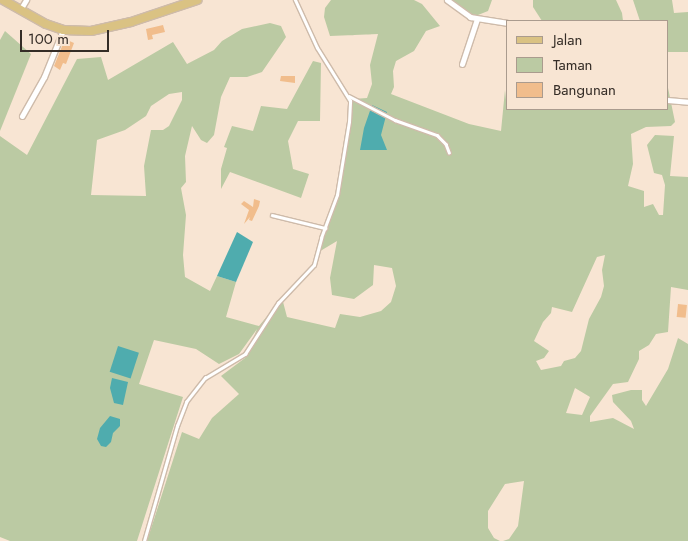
<!DOCTYPE html>
<html>
<head>
<meta charset="utf-8">
<style>
	body { margin:0 }
	#map { position:relative; width:688px; height:541px; overflow:hidden; background:#f8e5d3; font-family:Jost,sans-serif }
	div>[style] { position:absolute }
	.green>* { inset:0; background:#bbcaa3 }
	.water>* { inset:0; background:#4facae; transform-origin:0 0 }
	.building>* { inset:0; background:#f1bd8c; transform-origin:0 0 }
	.roads { filter:drop-shadow(1px 0 #cebbaa) drop-shadow(-1px 0 #cebbaa) drop-shadow(0 1px #cebbaa) drop-shadow(0 -1px #cebbaa) }
	.lane>* { height:2.5px; margin:-1.25px; padding:0 1.25px; transform-origin:1.25px; border-radius:1.25px; background:#fff }
	.street>* { height:5px; margin:-2.5px; padding:0 2.5px; transform-origin:2.5px; border-radius:2.5px; background:#fff }
	.primary>* { height:8px; margin:-4px; padding:0 4px; transform-origin:4px; border-radius:4px; background:#dac283 }
	span { translate:-50% -50%; white-space:nowrap; text-align:center; line-height:1.15; -webkit-text-stroke:4.5px #f8e5d3; paint-order:stroke }
	.legend { position:absolute; left:506px; top:20px; width:162px; height:90px; box-sizing:border-box; background:#f8e5d3; border:1px solid #aa9b8e; margin:0; padding:6px 9px; list-style:none; font-size:15px; color:#352d27 }
	.legend li { display:flex; align-items:center; gap:10px; height:25px }
	.legend b { width:25px; border:1px solid #aa9b8e }
	.scale { position:absolute; left:20px; top:30px; width:89px; height:22px; box-sizing:border-box; border:2px solid #352d27; border-top:0; padding-left:6px; font-size:15px; line-height:18px; white-space:nowrap; color:#352d27; -webkit-text-stroke:4px #f8e5d3; paint-order:stroke }
</style>
</head>
<body>
<div id="map">
	<div class="green">
		<div style="clip-path:polygon(evenodd,331px 0,414px 0,422px 4px,440px 26px,426px 31px,414px 51px,396px 61px,393px 71px,394px 87px,391px 94px,469px 124px,501px 131px,505px 90px,507px 109px,667px 109px,667px 83px,675px 122px,671px 126px,646px 127px,631px 134px,633px 164px,628px 186px,644px 191px,644px 207px,653px 204px,659px 215px,663px 215px,665px 185px,662px 175px,654px 173px,647px 145px,655px 135px,674px 136px,670px 176px,688px 177px,688px 290px,671px 287px,668px 332px,656px 334px,649px 345px,639px 351px,639px 359px,628px 382px,613px 384px,590px 416px,590px 422px,613px 418px,634px 429px,631px 421px,613px 402px,612px 395px,631px 390px,642px 390px,642px 400px,646px 406px,668px 369px,678px 338px,688px 344px,688px 541px,503px 541px,509px 539px,518px 526px,524px 481px,505px 484px,488px 511px,488px 528px,494px 538px,500px 541px,147px 541px,182px 432px,199px 439px,212px 418px,239px 394px,221px 376px,245px 358px,257px 329px,239px 354px,219px 364px,196px 349px,154px 340px,139px 384px,183px 397px,137px 541px,10px 541px,0 537px,0 136px,27px 155px,77px 59px,101px 57px,108px 80px,173px 42px,187px 64px,214px 50px,222px 41px,242px 29px,270px 23px,281px 26px,286px 37px,262px 72px,247px 77px,230px 77px,221px 97px,214px 135px,207px 143px,201px 140px,192px 126px,185px 156px,186px 182px,181px 188px,186px 215px,183px 255px,185px 277px,210px 291px,217px 276px,236px 282px,226px 317px,259px 326px,282px 298px,287px 317px,335px 328px,340px 314px,360px 317px,381px 311px,391px 302px,396px 286px,392px 268px,374px 265px,373px 285px,354px 299px,332px 295px,330px 278px,337px 241px,317px 253px,341px 188px,353px 99px,367px 98px,372px 84px,370px 65px,378px 34px,330px 36px,324px 17px,325px 8px,331px 0,182px 92px,182px 100px,169px 126px,163px 130px,151px 130px,144px 166px,146px 196px,91px 195px,97px 140px,125px 130px,146px 116px,151px 106px,169px 94px,182px 92px,331px 0,605px 255px,602px 270px,604px 286px,601px 297px,589px 319px,581px 351px,575px 358px,564px 361px,561px 366px,541px 370px,536px 361px,544px 358px,549px 351px,534px 341px,543px 322px,551px 313px,552px 307px,572px 312px,597px 257px,605px 255px,331px 0,575px 388px,590px 397px,582px 415px,566px 413px,575px 388px)"></div>
		<div style="clip-path:polygon(447px 0,492px 0,488px 11px,478px 15px,469px 15px)"></div>
		<div style="clip-path:polygon(533px 0,616px 0,622px 13px,623px 21px,542px 21px,533px 7px)"></div>
		<div style="clip-path:polygon(633px 0,672px 0,674px 13px,688px 12px,688px 52px,667px 52px,667px 21px,640px 21px)"></div>
		<div style="clip-path:polygon(5px 31px,31px 54px,0 131px,0 40px)"></div>
		<div style="clip-path:polygon(313px 61px,321px 63px,320px 121px,298px 121px,288px 141px,293px 169px,309px 174px,301px 198px,230px 172px,221px 189px,221px 169px,227px 148px,224px 147px,232px 126px,253px 131px,261px 106px,287px 109px)"></div>
	</div>
	<div class="water">
		<div style="clip-path:polygon(372px 105px,387px 112px,381px 135px,387px 150px,360px 150px,364px 128px)"></div>
		<div style="clip-path:polygon(237px 232px,253px 242px,236px 282px,217px 276px)"></div>
		<div style="left:118px;top:346px;width:22px;height:27px;rotate:18deg"></div>
		<div style="clip-path:polygon(112px 378px,128px 382px,123px 405px,114px 403px,110px 388px)"></div>
		<div style="clip-path:polygon(110px 416px,120px 419px,120px 426px,113px 433px,111px 442px,106px 447px,101px 446px,97px 439px,100px 428px)"></div>
	</div>
	<div class="building">
		<div style="clip-path:polygon(163px 25px,165px 32px,152px 35px,153px 39px,148px 40px,146px 29px)"></div>
		<div style="clip-path:polygon(65px 39px,74px 43px,66px 64px,63px 63px,60px 70px,54px 66px)"></div>
		<div style="clip-path:polygon(281px 76px,295px 76px,295px 83px,280px 81px)"></div>
		<div style="clip-path:polygon(254px 199px,260px 201px,259px 206px,252px 221px,249px 220px,250px 217px,244px 224px,249px 210px,241px 204px,244px 201px,253px 207px)"></div>
		<div style="left:678px;top:304px;width:9px;height:13px;rotate:6deg"></div>
	</div>
	<div class="roads">
		<div class="lane">
			<div style="left:349px;top:96px;width:52px;rotate:27.6deg"></div>
			<div style="left:395px;top:120px;width:45px;rotate:19.7deg"></div>
			<div style="left:437px;top:135px;width:13px;rotate:45deg"></div>
			<div style="left:446px;top:144px;width:9px;rotate:69deg"></div>
			<div style="left:272px;top:215px;width:55px;rotate:13.8deg"></div>
			<div style="left:144px;top:541px;width:120px;rotate:-74deg"></div>
			<div style="left:177px;top:426px;width:26px;rotate:-69deg"></div>
			<div style="left:186px;top:402px;width:31px;rotate:-52deg"></div>
			<div style="left:205px;top:378px;width:47px;rotate:-31deg"></div>
			<div style="left:245px;top:354px;width:61px;rotate:-57.1deg"></div>
			<div style="left:278px;top:303px;width:52px;rotate:-46.5deg"></div>
			<div style="left:314px;top:265px;width:28px;rotate:-75deg"></div>
			<div style="left:321px;top:238px;width:46px;rotate:-69.6deg"></div>
			<div style="left:337px;top:195px;width:74px;rotate:-80.7deg"></div>
			<div style="left:349px;top:122px;width:21px;rotate:-87deg"></div>
			<div style="left:350px;top:101px;width:62px;rotate:-121.9deg"></div>
			<div style="left:317px;top:48px;width:53px;rotate:-114.6deg"></div>
		</div>
		<div class="street">
			<div style="left:447px;top:0;width:29px;rotate:36deg"></div>
			<div style="left:470px;top:17px;width:37px;rotate:9deg"></div>
			<div style="left:20px;top:10px;width:12px;rotate:-59deg"></div>
			<div style="left:462px;top:64px;width:47px;rotate:-71.6deg"></div>
			<div style="left:667px;top:100px;width:21px;rotate:5deg"></div>
			<div style="left:22px;top:116px;width:45px;rotate:-60.6deg"></div>
			<div style="left:44px;top:77px;width:51px;rotate:-68deg"></div>
		</div>
		<div class="primary">
			<div style="left:3px;top:0;width:49px;rotate:29.2deg"></div>
			<div style="left:46px;top:24px;width:18px;rotate:19deg"></div>
			<div style="left:63px;top:30px;width:28px;rotate:2deg"></div>
			<div style="left:91px;top:31px;width:41px;rotate:-12.7deg"></div>
			<div style="left:131px;top:22px;width:70px;rotate:-18.4deg"></div>
		</div>
	</div>
	<ul class="legend">
	<li><b style="height:6px;background:#dac283"></b>Jalan</li>
	<li><b style="height:14px;background:#bbcaa3"></b>Taman</li>
	<li><b style="height:14px;background:#f1bd8c"></b>Bangunan</li>
	</ul>
	<div class="scale">100 m</div>
</div>
</body>
</html>
